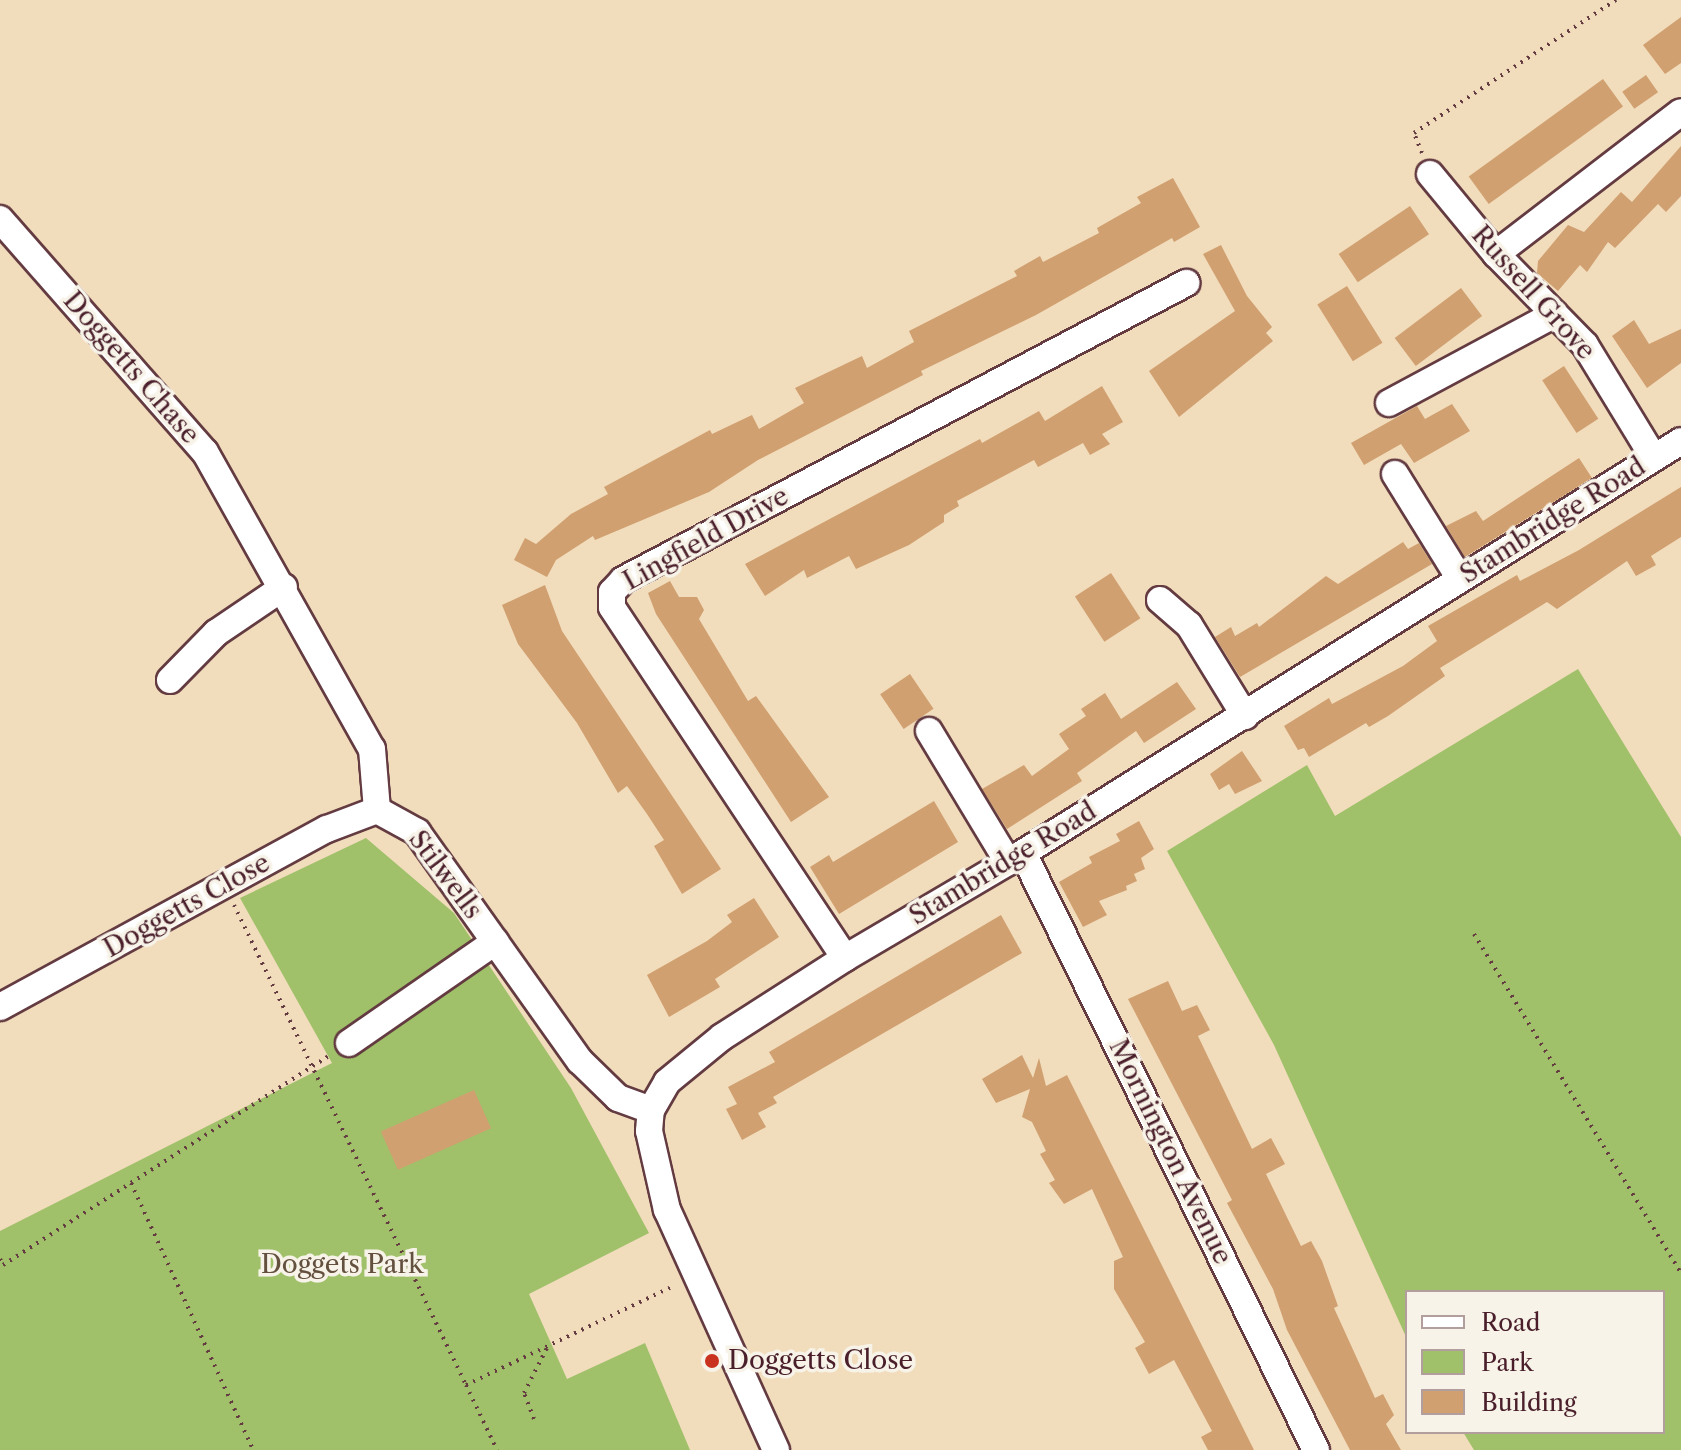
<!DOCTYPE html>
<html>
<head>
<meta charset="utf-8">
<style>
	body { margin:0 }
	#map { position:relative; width:1681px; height:1450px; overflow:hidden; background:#f1dcbc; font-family:"Libre Caslon Text",serif }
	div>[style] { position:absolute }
	.green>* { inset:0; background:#a0c16a }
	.building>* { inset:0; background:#d1a070; transform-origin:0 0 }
	.path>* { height:4px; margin-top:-2px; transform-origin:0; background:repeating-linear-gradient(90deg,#633b41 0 2px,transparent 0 8px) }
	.roads { filter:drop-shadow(2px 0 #633b41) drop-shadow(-2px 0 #633b41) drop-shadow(0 2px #633b41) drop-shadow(0 -2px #633b41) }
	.minor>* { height:26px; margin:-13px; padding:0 13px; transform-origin:13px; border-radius:13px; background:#fff }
	.dots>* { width:22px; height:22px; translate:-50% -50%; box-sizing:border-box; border:4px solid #f7f3e8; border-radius:50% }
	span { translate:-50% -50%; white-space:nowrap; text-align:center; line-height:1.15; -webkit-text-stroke:7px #f7f3e8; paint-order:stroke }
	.street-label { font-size:26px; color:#4a1f2b }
	.park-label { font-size:26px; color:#64503e }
	.poi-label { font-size:26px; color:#4a1f2b }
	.left { translate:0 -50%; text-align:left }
	.legend { position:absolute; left:1405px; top:1290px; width:260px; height:144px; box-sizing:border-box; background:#f7f3e8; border:2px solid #b29e9c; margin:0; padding:10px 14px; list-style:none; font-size:24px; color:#4a1f2b }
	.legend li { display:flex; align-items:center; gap:16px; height:40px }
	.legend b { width:40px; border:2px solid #b29e9c }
</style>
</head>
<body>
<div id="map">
	<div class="green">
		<div style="clip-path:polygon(1578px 669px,1681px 837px,1681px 1450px,1474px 1450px,1463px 1432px,1663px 1432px,1663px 1292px,1407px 1292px,1407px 1339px,1274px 1045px,1167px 851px,1307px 765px,1335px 816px)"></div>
		<div style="clip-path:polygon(366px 838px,454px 913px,571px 1088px,649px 1233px,529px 1294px,567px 1379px,645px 1343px,690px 1450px,0 1450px,0 1231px,332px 1063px,240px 898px)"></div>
	</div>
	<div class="building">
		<div style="clip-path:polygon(1681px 17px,1681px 63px,1665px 74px,1643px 45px)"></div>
		<div style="left:1646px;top:75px;width:21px;height:29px;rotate:55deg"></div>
		<div style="left:1603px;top:79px;width:34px;height:166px;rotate:54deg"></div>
		<div style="clip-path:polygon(1681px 146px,1681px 196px,1666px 212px,1658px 204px,1615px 248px,1608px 242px,1587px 272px,1580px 265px,1558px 291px,1537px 273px,1538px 261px,1568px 225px,1584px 232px,1621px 192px,1632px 202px)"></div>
		<div style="clip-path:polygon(1173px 178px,1200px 227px,1174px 242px,1172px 238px,1036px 315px,921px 371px,923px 375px,758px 460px,709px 492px,595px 540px,593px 536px,556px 560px,547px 577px,514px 560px,525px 538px,536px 544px,571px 514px,608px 494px,604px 487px,710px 430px,712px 434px,752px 415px,759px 429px,804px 403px,795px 388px,862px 356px,867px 368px,914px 342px,909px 331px,1017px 276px,1014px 271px,1040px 256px,1043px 262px,1099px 233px,1097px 228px,1141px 203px,1137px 197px)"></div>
		<div style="left:1410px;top:206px;width:34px;height:86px;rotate:56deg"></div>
		<div style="clip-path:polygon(1221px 245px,1247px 296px,1272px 327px,1266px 333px,1273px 341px,1179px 417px,1149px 371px,1235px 311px,1203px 254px)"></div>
		<div style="left:1347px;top:286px;width:67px;height:35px;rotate:58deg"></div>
		<div style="left:1461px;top:288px;width:35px;height:83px;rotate:53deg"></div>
		<div style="clip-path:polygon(1634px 320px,1649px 344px,1681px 329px,1681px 363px,1647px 388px,1612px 336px)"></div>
		<div style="left:1564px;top:366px;width:63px;height:26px;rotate:57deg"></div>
		<div style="clip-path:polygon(1102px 386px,1123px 422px,1102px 434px,1110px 444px,1090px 455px,1083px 443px,1038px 467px,1034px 460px,957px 501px,959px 506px,944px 515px,944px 522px,909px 545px,856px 569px,849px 556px,807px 578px,804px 570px,765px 596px,745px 564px,980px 439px,982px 443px,1039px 411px,1045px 421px)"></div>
		<div style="clip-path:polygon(1452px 404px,1470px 431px,1414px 463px,1401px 444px,1364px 465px,1351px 443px,1417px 406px,1425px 419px)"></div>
		<div style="clip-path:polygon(1579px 458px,1592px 478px,1465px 557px,1446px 526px,1476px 511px,1483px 521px)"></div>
		<div style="clip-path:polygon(1681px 487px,1681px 537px,1651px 556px,1656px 565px,1636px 576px,1627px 561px,1557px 609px,1547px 602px,1440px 668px,1445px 676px,1388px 716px,1369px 727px,1366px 723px,1309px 757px,1304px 748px,1298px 750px,1284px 726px,1329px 698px,1332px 704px,1403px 666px,1437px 641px,1428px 626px,1517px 575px,1520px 581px,1579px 550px)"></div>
		<div style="clip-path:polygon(1403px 542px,1408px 549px,1419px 543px,1432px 564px,1240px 677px,1215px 637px,1231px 627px,1235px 636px,1257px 623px,1259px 627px,1326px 576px,1338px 584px)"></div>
		<div style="left:1111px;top:573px;width:54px;height:43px;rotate:57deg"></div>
		<div style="clip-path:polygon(670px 581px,679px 597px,697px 597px,704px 610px,699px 619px,748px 701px,756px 696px,829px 797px,791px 822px,656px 614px,648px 593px)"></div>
		<div style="clip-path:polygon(545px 585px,562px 631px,721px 869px,682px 894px,654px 846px,664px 840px,647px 814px,627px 786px,618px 793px,577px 723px,518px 644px,502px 605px)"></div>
		<div style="left:910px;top:674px;width:42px;height:36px;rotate:56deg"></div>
		<div style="clip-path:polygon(1177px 682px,1196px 709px,1144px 743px,1136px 731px,1077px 773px,1082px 781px,1007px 829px,982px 789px,1024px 765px,1032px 776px,1069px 749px,1059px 734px,1086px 716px,1081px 709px,1105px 693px,1121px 719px)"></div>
		<div style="clip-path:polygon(1242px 751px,1262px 781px,1235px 794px,1229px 784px,1219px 790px,1210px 774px)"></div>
		<div style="clip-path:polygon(934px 801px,958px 842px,839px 914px,810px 867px,829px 855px,833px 862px)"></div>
		<div style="clip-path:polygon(1139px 821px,1154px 849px,1141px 858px,1145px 869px,1134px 874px,1137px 881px,1126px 886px,1127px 890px,1099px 901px,1107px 915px,1083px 927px,1059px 882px,1092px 863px,1089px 857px,1120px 841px,1116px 834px)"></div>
		<div style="clip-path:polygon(754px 898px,779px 937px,715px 979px,720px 987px,669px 1017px,647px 975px,707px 941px,732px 922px,727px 915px)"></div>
		<div style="clip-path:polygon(1001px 915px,1022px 953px,773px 1097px,777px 1103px,758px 1113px,766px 1127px,742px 1140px,726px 1109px,737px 1104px,728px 1087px,775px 1062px,769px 1052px)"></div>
		<div style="clip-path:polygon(1168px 981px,1182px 1011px,1197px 1005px,1210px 1030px,1198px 1036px,1252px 1149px,1271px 1138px,1285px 1164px,1266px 1174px,1301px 1246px,1311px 1241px,1322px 1261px,1338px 1306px,1334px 1308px,1375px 1398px,1383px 1394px,1394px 1415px,1386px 1424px,1401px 1450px,1350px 1450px,1287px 1330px,1273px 1289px,1227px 1203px,1232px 1200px,1128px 999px)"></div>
		<div style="clip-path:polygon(1022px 1055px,1033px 1078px,1039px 1058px,1046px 1086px,1067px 1075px,1254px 1450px,1208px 1450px,1201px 1437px,1212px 1431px,1174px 1360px,1149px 1374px,1135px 1348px,1145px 1342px,1114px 1289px,1114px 1261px,1123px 1257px,1092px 1189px,1064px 1204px,1049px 1183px,1055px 1180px,1040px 1154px,1046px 1151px,1032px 1122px,1022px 1117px,1030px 1089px,996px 1103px,982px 1079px)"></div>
		<div style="left:474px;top:1090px;width:42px;height:102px;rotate:66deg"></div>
	</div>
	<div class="path">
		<div style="left:1422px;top:153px;width:22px;rotate:-112deg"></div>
		<div style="left:1414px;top:133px;width:242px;rotate:-33.4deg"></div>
		<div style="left:234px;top:905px;width:533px;rotate:64.2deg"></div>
		<div style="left:466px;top:1385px;width:230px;rotate:-25.5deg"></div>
		<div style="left:1474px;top:934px;width:397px;rotate:58.6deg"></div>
		<div style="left:131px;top:1183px;width:294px;rotate:65.4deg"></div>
		<div style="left:0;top:1259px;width:7px;rotate:63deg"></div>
		<div style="left:3px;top:1265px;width:386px;rotate:-32.7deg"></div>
		<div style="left:466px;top:1385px;width:72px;rotate:64.5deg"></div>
		<div style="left:534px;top:1419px;width:28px;rotate:-111deg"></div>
		<div style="left:524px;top:1393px;width:55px;rotate:-63deg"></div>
	</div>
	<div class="roads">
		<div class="minor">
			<div style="left:1430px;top:174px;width:104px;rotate:50.5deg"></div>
			<div style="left:1496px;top:254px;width:127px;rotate:45.6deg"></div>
			<div style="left:1585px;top:345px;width:132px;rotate:58.6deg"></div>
			<div style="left:0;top:219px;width:310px;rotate:48.7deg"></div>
			<div style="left:205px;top:452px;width:341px;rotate:60.7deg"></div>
			<div style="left:372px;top:749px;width:61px;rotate:85.3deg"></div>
			<div style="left:1496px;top:254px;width:233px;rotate:-37.5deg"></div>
			<div style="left:1389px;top:403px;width:188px;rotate:-28.2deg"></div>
			<div style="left:1395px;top:474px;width:123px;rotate:58.2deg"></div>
			<div style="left:1160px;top:600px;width:38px;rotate:41deg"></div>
			<div style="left:1189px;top:625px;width:107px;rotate:58.4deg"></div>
			<div style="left:170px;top:680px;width:66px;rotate:-45.6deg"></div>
			<div style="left:216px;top:633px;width:82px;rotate:-34.1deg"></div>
			<div style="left:929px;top:731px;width:153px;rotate:58.9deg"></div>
			<div style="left:377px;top:810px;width:46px;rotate:28.8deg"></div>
			<div style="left:417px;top:832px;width:281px;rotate:54.6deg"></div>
			<div style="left:580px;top:1061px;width:53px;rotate:44.2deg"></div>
			<div style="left:618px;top:1098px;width:35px;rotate:20deg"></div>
			<div style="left:1023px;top:853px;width:665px;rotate:63.86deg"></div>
			<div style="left:845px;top:958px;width:421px;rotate:-123.6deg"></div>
			<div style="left:612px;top:607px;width:15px;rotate:-90deg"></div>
			<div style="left:612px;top:592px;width:16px;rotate:-47deg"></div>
			<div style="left:623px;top:580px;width:637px;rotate:-27.81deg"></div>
			<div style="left:0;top:1007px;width:372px;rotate:-28.6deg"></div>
			<div style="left:327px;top:829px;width:53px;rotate:-20.8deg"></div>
			<div style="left:349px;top:1043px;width:178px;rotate:-34.7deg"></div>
			<div style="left:776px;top:1450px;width:264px;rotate:-114.4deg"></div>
			<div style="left:667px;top:1210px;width:81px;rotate:-102.8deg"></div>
			<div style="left:649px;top:1131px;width:21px;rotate:-85deg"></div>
			<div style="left:651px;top:1110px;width:32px;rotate:-60deg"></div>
			<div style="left:667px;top:1082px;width:71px;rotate:-39.3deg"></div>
			<div style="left:722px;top:1037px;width:146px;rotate:-32.7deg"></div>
			<div style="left:845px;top:958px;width:207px;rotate:-30.5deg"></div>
			<div style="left:1023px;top:853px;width:776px;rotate:-32.05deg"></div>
		</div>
	</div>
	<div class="dots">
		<div style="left:712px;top:1361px;background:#c8321e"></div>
	</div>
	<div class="street-label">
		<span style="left:1533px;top:293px;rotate:48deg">Russell Grove</span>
		<span style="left:131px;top:368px;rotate:49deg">Doggetts Chase</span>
		<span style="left:1553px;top:521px;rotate:-32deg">Stambridge Road</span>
		<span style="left:706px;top:539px;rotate:-29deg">Lingfield Drive</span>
		<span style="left:1003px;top:864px;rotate:-31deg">Stambridge Road</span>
		<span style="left:445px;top:875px;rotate:53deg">Stilwells</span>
		<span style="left:187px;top:906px;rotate:-29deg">Doggetts Close</span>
		<span style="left:1170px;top:1152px;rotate:64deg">Mornington Avenue</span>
	</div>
	<div class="park-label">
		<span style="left:342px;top:1265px">Doggets Park</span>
	</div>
	<div class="poi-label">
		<span class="left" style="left:728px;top:1361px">Doggetts Close</span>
	</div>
	<ul class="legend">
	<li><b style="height:10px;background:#fff"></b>Road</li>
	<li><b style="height:22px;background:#a0c16a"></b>Park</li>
	<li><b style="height:22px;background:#d1a070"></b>Building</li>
	</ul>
</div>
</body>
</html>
